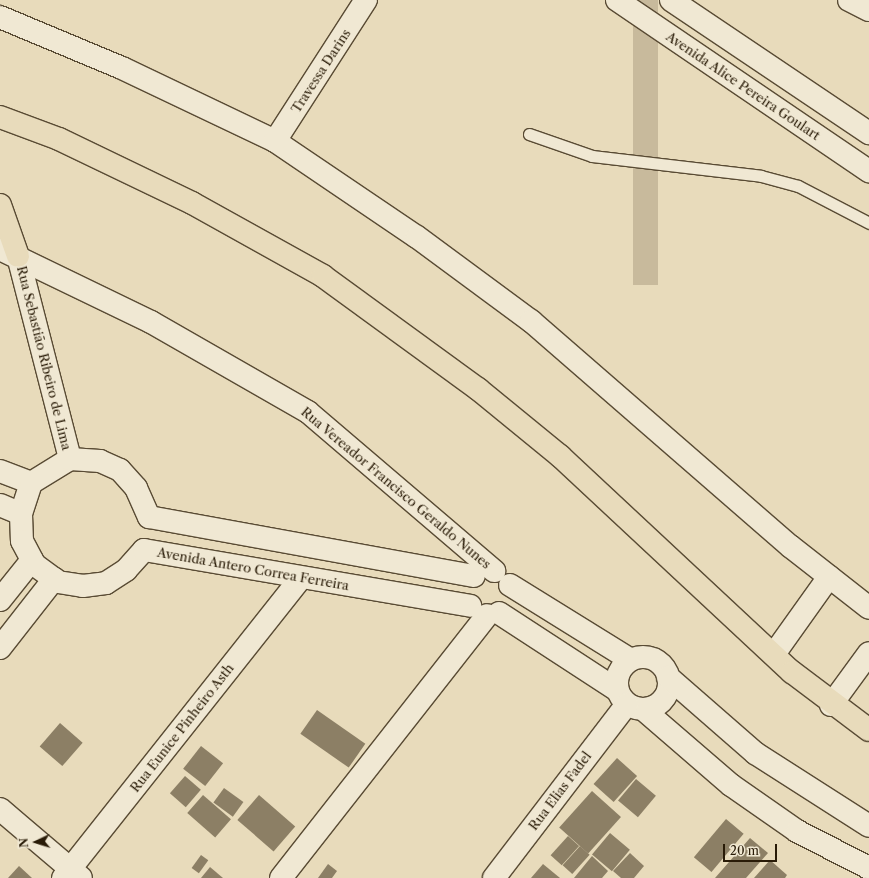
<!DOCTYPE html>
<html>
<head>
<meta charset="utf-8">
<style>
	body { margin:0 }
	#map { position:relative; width:869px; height:878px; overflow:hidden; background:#e8dbbb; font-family:"Libre Caslon Text",serif }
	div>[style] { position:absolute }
	.green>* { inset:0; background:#c8ba9c; transform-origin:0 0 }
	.building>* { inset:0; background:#8c7f65; transform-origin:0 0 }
	.roads { filter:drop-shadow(1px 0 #594b34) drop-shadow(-1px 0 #594b34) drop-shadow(0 1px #594b34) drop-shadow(0 -1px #594b34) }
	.lane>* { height:11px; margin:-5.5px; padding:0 5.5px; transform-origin:5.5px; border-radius:5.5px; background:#f0e8d3 }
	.street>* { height:22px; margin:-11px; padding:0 11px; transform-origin:11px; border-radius:11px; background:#f0e8d3 }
	.street>.ring { margin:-11px; padding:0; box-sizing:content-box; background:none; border:22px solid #f0e8d3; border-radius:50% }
	.secondary>* { height:22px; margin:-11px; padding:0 11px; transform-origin:11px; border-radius:11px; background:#f0e8d3 }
	.highway>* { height:22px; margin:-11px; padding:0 11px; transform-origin:11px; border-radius:11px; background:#e8dbbb }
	span { translate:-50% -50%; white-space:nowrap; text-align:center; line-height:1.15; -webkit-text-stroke:3px #f0e8d3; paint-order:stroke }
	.street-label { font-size:13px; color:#291b07 }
	.north { position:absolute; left:16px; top:822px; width:40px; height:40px; -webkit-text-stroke:3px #f0e8d3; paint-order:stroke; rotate:266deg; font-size:11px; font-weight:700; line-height:16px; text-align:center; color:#291b07 }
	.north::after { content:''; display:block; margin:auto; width:14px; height:18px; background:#291b07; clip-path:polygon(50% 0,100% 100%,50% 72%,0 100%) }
	.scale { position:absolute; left:723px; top:844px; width:54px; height:18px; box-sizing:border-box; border:2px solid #291b07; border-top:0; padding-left:5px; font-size:12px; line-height:14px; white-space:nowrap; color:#291b07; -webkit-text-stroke:3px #f0e8d3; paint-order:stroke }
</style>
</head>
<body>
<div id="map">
	<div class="green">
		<div style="left:633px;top:0;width:25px;height:285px"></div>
	</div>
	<div class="building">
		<div style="left:317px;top:710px;width:59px;height:29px;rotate:35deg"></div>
		<div style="left:60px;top:723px;width:30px;height:31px;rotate:41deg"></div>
		<div style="left:201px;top:746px;width:28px;height:29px;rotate:38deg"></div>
		<div style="left:617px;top:758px;width:27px;height:35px;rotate:42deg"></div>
		<div style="left:185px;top:776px;width:21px;height:23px;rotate:41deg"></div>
		<div style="left:636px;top:779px;width:26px;height:28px;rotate:40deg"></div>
		<div style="left:224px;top:788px;width:24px;height:18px;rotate:36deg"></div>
		<div style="left:592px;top:791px;width:39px;height:49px;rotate:42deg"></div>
		<div style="left:203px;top:795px;width:37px;height:24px;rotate:41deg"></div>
		<div style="left:259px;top:795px;width:48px;height:33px;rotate:41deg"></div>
		<div style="left:726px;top:819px;width:23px;height:50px;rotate:40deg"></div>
		<div style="left:610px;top:833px;width:26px;height:28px;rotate:40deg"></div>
		<div style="left:568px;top:836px;width:15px;height:26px;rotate:42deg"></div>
		<div style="clip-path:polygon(750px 838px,768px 853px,746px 878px,715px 878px)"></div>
		<div style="left:580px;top:846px;width:13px;height:26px;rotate:42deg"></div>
		<div style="clip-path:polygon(630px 853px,644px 866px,634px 878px,621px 878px,613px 871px)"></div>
		<div style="left:201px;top:855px;width:9px;height:16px;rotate:36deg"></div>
		<div style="clip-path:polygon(592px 856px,608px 871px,602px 878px,574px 878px)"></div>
		<div style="clip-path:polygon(770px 860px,787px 875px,785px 878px,754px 878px)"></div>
		<div style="clip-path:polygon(328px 864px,337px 871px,332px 878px,318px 878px)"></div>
		<div style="clip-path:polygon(543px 864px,560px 878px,531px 878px)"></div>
		<div style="clip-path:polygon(19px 866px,32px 878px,8px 878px)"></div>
		<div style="clip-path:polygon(210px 867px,223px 878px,201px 878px)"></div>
	</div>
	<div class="roads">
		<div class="lane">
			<div style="left:529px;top:134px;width:67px;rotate:19.2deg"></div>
			<div style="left:592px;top:156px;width:170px;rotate:6.7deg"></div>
			<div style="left:761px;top:176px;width:38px;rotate:15deg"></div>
			<div style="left:798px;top:186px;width:80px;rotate:27.5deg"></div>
		</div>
		<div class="street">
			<div style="left:849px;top:0;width:22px;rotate:27deg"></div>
			<div style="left:0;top:17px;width:132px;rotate:22.7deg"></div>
			<div style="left:122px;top:68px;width:170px;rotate:25.5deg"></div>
			<div style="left:275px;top:141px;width:171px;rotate:34.1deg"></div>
			<div style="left:417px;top:237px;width:142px;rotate:36.4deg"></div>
			<div style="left:531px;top:321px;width:343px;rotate:41deg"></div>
			<div style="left:790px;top:546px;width:100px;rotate:38.1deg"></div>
			<div style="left:275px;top:141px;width:168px;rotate:-57.2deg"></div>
			<div style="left:0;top:249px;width:168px;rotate:25.8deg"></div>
			<div style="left:151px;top:322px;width:181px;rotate:29.8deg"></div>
			<div style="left:308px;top:412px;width:245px;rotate:40.5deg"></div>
			<div style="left:18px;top:256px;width:210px;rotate:75.6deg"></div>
			<div style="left:0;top:471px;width:33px;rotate:21deg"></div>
			<div style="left:31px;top:483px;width:33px;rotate:108deg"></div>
			<div style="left:21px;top:514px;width:27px;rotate:88deg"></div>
			<div style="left:22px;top:541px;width:27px;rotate:62deg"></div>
			<div style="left:35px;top:565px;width:29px;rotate:36deg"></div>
			<div style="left:58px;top:582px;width:25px;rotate:9deg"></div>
			<div style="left:83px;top:586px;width:23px;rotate:-7deg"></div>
			<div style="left:106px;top:583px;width:24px;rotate:-33deg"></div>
			<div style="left:126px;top:570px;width:27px;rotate:-48deg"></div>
			<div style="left:31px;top:483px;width:46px;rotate:-31.6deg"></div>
			<div style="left:70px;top:459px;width:30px;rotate:4deg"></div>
			<div style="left:100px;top:461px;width:22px;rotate:24deg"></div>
			<div style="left:120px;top:470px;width:24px;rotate:48deg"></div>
			<div style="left:136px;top:488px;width:32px;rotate:66deg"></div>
			<div style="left:0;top:505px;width:23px;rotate:23deg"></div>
			<div style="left:149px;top:517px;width:330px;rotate:10.3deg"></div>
			<div style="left:144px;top:550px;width:331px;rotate:9.7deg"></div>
			<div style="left:510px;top:585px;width:142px;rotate:31.8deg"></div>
			<div style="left:0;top:600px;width:51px;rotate:-51.3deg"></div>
			<div style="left:499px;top:613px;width:141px;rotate:33.1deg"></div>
			<div style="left:0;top:648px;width:88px;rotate:-52deg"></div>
			<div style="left:774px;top:654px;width:95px;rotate:-54.5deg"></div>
			<div class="ring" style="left:617px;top:657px;width:30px;height:30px"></div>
			<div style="left:668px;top:677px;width:116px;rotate:41.1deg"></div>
			<div style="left:755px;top:753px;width:135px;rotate:32.6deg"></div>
			<div style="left:831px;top:705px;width:64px;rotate:-53.8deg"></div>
			<div style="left:644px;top:710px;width:115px;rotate:40.8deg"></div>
			<div style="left:731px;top:785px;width:80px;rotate:34.9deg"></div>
			<div style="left:797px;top:831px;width:81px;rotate:27.2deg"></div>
			<div style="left:0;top:809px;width:106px;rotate:40.4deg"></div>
			<div style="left:63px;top:878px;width:383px;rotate:-51.6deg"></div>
			<div style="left:281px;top:878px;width:334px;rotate:-51.9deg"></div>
			<div style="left:494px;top:878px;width:219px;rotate:-52.6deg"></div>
		</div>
		<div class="secondary">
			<div style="left:617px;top:0;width:305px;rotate:34.2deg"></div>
			<div style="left:671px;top:0;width:239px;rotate:33.9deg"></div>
		</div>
		<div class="highway">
			<div style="left:0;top:117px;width:63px;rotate:20.4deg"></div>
			<div style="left:59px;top:139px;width:148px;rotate:25.7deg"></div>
			<div style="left:192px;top:203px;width:150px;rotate:29.1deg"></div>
			<div style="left:323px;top:276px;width:192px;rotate:36.1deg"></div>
			<div style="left:478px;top:389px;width:106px;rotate:39.3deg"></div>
			<div style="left:560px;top:456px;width:317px;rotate:43deg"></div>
			<div style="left:792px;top:672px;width:96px;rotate:37deg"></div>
			<div style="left:0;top:205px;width:54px;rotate:70.6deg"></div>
		</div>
	</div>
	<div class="street-label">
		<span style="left:321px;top:71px;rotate:-57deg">Travessa Darins</span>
		<span style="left:743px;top:86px;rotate:34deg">Avenida Alice Pereira Goulart</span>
		<span style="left:44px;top:358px;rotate:76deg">Rua Sebastião Ribeiro de Lima</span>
		<span style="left:396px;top:488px;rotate:40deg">Rua Vereador Francisco Geraldo Nunes</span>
		<span style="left:253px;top:569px;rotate:10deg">Avenida Antero Correa Ferreira</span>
		<span style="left:182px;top:728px;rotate:-52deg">Rua Eunice Pinheiro Asth</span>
		<span style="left:560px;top:791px;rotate:-53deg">Rua Elias Fadel</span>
	</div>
	<div class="north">N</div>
	<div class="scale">20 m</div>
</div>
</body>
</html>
